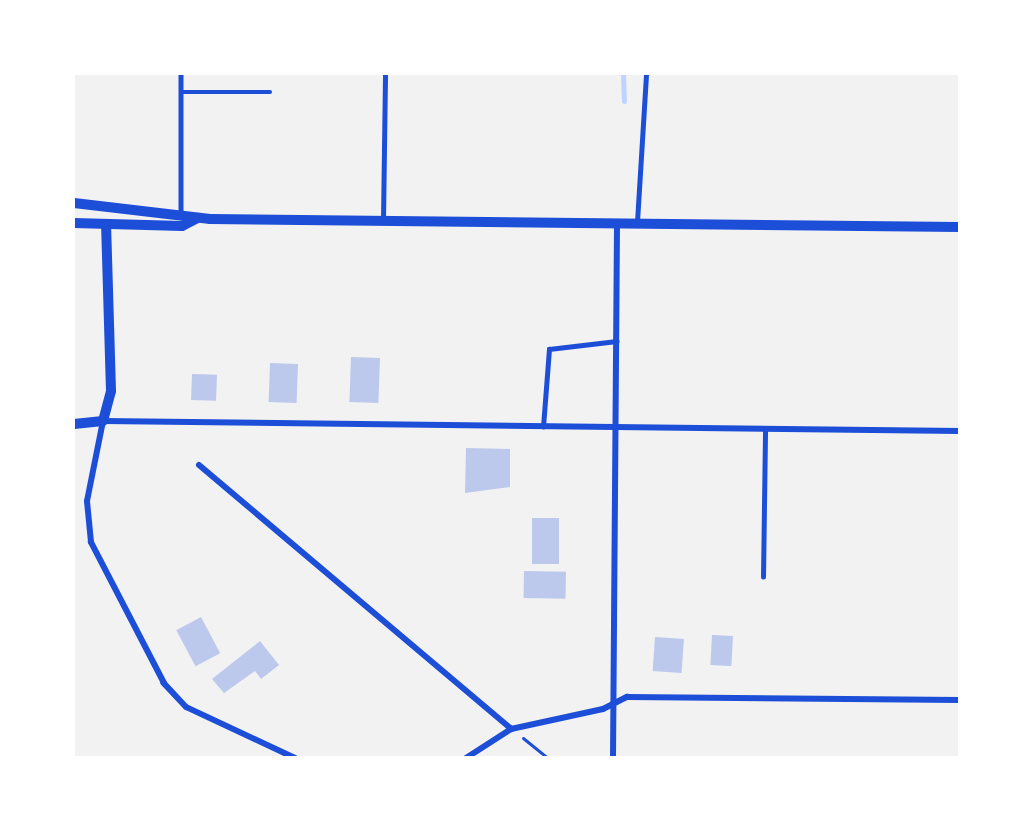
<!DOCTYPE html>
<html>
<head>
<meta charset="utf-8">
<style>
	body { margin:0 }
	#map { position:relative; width:1033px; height:831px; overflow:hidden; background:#f2f2f2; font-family:"Varela Round",sans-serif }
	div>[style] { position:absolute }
	.stream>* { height:5px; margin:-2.5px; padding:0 2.5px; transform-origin:2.5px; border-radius:2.5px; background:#bfd3fe }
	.building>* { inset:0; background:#bdc9ec; transform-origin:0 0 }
	.path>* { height:3px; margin:-1.5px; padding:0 1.5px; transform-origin:1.5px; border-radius:1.5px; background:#1d4ed8 }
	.service>* { height:4.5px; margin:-2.25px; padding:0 2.25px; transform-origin:2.25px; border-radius:2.25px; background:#1d4ed8 }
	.minor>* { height:6px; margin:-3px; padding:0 3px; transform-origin:3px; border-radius:3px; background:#1d4ed8 }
	.tertiary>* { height:10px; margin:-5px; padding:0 5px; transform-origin:5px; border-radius:5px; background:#1d4ed8 }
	span { translate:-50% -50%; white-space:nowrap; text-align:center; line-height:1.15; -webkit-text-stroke:4.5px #fff; paint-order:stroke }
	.frame { position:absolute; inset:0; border:75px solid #fff; pointer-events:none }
</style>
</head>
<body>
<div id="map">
	<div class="stream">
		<div style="left:623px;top:74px;width:27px;rotate:88deg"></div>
	</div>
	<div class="building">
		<div style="left:351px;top:357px;width:29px;height:45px;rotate:2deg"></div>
		<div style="left:270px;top:363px;width:28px;height:39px;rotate:2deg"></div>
		<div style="left:192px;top:374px;width:25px;height:26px;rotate:2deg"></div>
		<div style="clip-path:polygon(466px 448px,510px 449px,510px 487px,465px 493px)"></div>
		<div style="left:532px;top:518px;width:27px;height:46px"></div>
		<div style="left:524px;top:571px;width:42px;height:27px;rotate:1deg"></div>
		<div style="left:201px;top:617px;width:41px;height:28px;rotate:62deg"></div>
		<div style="left:712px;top:635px;width:21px;height:30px;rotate:3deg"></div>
		<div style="left:655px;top:637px;width:29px;height:34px;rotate:4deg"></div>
		<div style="clip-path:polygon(260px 641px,279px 665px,261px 679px,255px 671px,224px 693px,212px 679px)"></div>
	</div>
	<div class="path">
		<div style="left:523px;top:738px;width:32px;rotate:39deg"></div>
	</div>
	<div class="service">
		<div style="left:181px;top:74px;width:141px;rotate:90deg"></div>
		<div style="left:181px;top:92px;width:89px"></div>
		<div style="left:383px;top:220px;width:146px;rotate:-89.2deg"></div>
		<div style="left:637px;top:222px;width:148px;rotate:-86.5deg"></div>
		<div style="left:543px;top:427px;width:78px;rotate:-85.6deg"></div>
		<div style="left:549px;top:349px;width:68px;rotate:-6.7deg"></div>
		<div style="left:763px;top:577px;width:147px;rotate:-89.2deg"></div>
	</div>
	<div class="minor">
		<div style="left:199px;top:465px;width:409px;rotate:40.2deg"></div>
		<div style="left:295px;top:758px;width:120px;rotate:-154.9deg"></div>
		<div style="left:186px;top:707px;width:33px;rotate:-133deg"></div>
		<div style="left:164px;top:683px;width:159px;rotate:-117.4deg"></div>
		<div style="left:91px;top:542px;width:41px;rotate:-95.6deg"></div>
		<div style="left:87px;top:501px;width:82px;rotate:-78.7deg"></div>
		<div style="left:103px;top:421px;width:857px;rotate:0.67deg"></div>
		<div style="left:466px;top:758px;width:54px;rotate:-32.8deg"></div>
		<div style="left:511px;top:729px;width:94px;rotate:-12.3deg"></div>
		<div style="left:603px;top:709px;width:27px;rotate:-27deg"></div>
		<div style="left:627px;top:697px;width:333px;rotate:0.5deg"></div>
		<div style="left:613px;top:758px;width:533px;rotate:-89.57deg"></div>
	</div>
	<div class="tertiary">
		<div style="left:74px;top:203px;width:137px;rotate:6.7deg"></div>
		<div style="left:210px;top:219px;width:750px;rotate:0.61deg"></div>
		<div style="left:74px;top:223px;width:108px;rotate:1.6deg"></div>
		<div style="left:182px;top:226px;width:18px;rotate:-27deg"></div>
		<div style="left:74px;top:424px;width:29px;rotate:-6deg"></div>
		<div style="left:103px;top:421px;width:31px;rotate:-75deg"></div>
		<div style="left:111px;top:391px;width:166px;rotate:-91.7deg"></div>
	</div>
	<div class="frame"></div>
</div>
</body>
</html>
